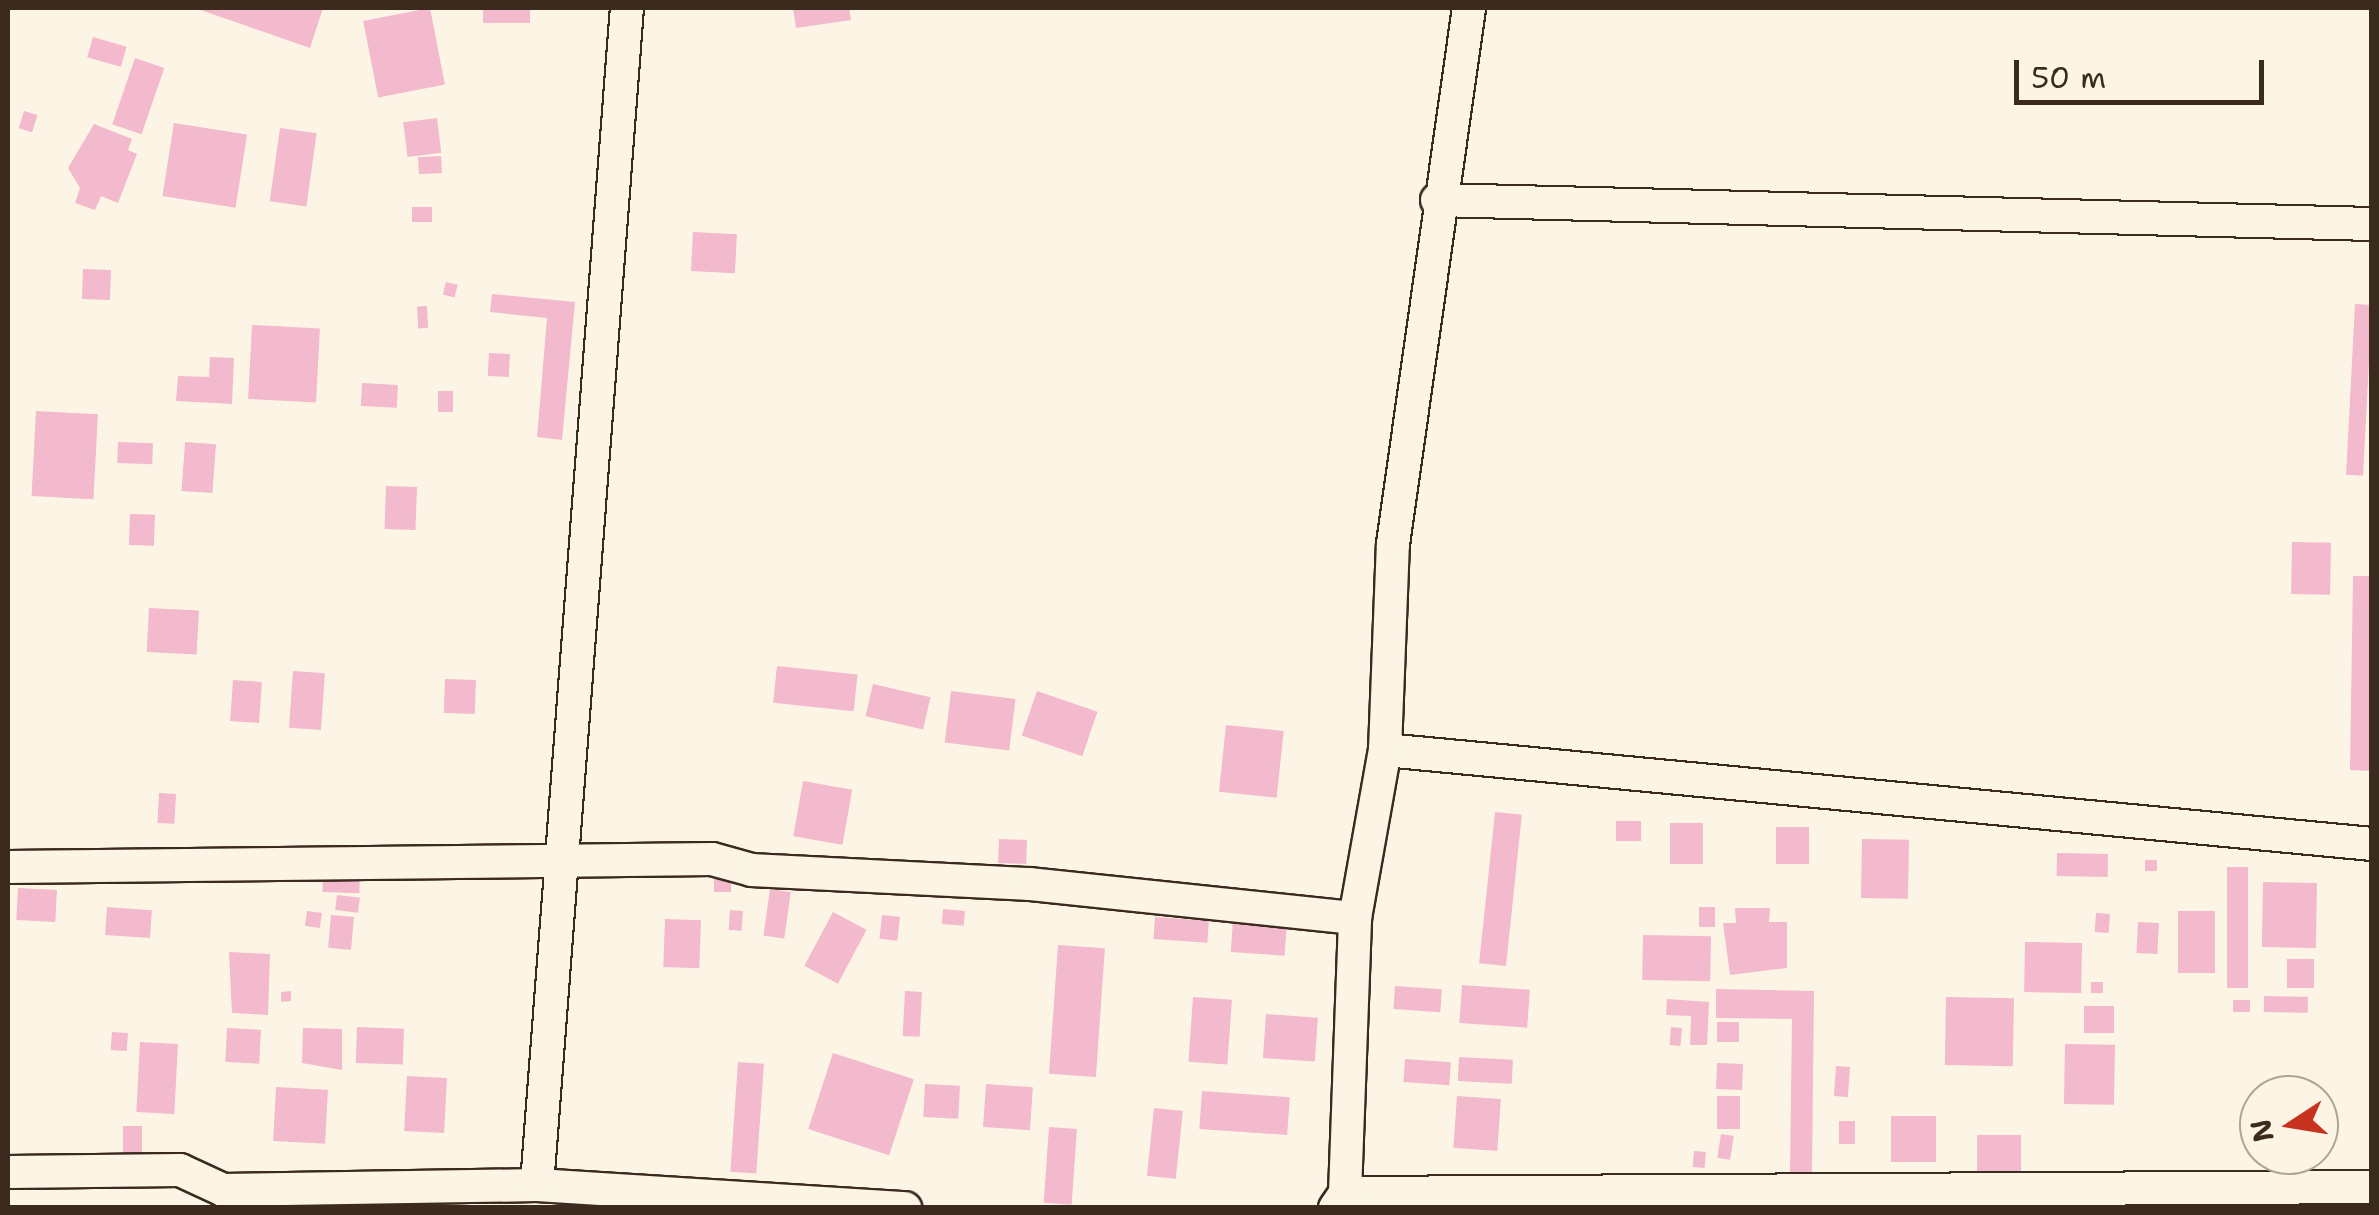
<!DOCTYPE html>
<html>
<head>
<meta charset="utf-8">
<style>
	body { margin:0 }
	#map { position:relative; width:2379px; height:1215px; overflow:hidden; background:#fcf5e5; font-family:"Shantell Sans",sans-serif }
	div>[style] { position:absolute }
	.building>* { inset:0; background:#f3b9cc; transform-origin:0 0 }
	.roads { filter:drop-shadow(2px 0 #3b2a1e) drop-shadow(-2px 0 #3b2a1e) drop-shadow(0 2px #3b2a1e) drop-shadow(0 -2px #3b2a1e) }
	.street>* { height:32px; margin:-16px; padding:0 16px; transform-origin:16px; border-radius:16px; background:#fcf5e5 }
	span { translate:-50% -50%; white-space:nowrap; text-align:center; line-height:1.15; -webkit-text-stroke:8px #fcf5e5; paint-order:stroke }
	.frame { position:absolute; inset:0; border:10px solid #3b2a1e; pointer-events:none }
	.north { position:absolute; left:2239px; top:1075px; width:100px; height:100px; box-sizing:border-box; background:#fcf5e5; border:2px solid #afa495; border-radius:50%; rotate:258deg; font-size:28px; font-weight:700; line-height:40px; text-align:center; color:#3b2a1e }
	.north::after { content:''; display:block; margin:auto; width:35px; height:45px; background:#c8321e; clip-path:polygon(50% 0,100% 100%,50% 72%,0 100%) }
	.scale { position:absolute; left:2014px; top:60px; width:250px; height:45px; box-sizing:border-box; border:5px solid #3b2a1e; border-top:0; padding-left:12px; font-size:30px; line-height:35px; white-space:nowrap; color:#3b2a1e; -webkit-text-stroke:8px #fcf5e5; paint-order:stroke }
</style>
</head>
<body>
<div id="map">
	<div class="building">
		<div style="clip-path:polygon(195px 8px,323px 8px,310px 48px)"></div>
		<div style="left:430px;top:8px;width:78px;height:68px;rotate:79deg"></div>
		<div style="left:483px;top:8px;width:47px;height:15px"></div>
		<div style="clip-path:polygon(793px 8px,849px 8px,851px 20px,796px 28px)"></div>
		<div style="left:93px;top:37px;width:35px;height:21px;rotate:16deg"></div>
		<div style="left:135px;top:58px;width:31px;height:70px;rotate:19deg"></div>
		<div style="left:24px;top:111px;width:14px;height:18px;rotate:17deg"></div>
		<div style="left:437px;top:118px;width:35px;height:34px;rotate:83deg"></div>
		<div style="left:174px;top:123px;width:74px;height:74px;rotate:9deg"></div>
		<div style="clip-path:polygon(94px 124px,132px 139px,128px 150px,137px 154px,118px 203px,101px 196px,95px 210px,75px 203px,80px 188px,68px 168px)"></div>
		<div style="left:280px;top:128px;width:37px;height:74px;rotate:8deg"></div>
		<div style="left:441px;top:156px;width:17px;height:23px;rotate:87deg"></div>
		<div style="left:412px;top:207px;width:20px;height:15px"></div>
		<div style="left:693px;top:232px;width:44px;height:39px;rotate:3deg"></div>
		<div style="left:83px;top:269px;width:28px;height:30px;rotate:2deg"></div>
		<div style="left:446px;top:282px;width:12px;height:13px;rotate:14deg"></div>
		<div style="clip-path:polygon(492px 294px,575px 302px,562px 440px,537px 437px,547px 318px,490px 312px)"></div>
		<div style="left:2355px;top:304px;width:17px;height:171px;rotate:3deg"></div>
		<div style="left:427px;top:306px;width:22px;height:10px;rotate:87deg"></div>
		<div style="left:252px;top:325px;width:68px;height:74px;rotate:3deg"></div>
		<div style="left:489px;top:353px;width:21px;height:23px;rotate:3deg"></div>
		<div style="clip-path:polygon(210px 357px,234px 358px,232px 404px,176px 401px,178px 376px,209px 377px)"></div>
		<div style="left:362px;top:383px;width:36px;height:23px;rotate:3deg"></div>
		<div style="left:438px;top:391px;width:15px;height:21px"></div>
		<div style="left:36px;top:411px;width:62px;height:85px;rotate:3deg"></div>
		<div style="left:118px;top:442px;width:35px;height:21px;rotate:2deg"></div>
		<div style="left:185px;top:442px;width:31px;height:49px;rotate:4deg"></div>
		<div style="left:386px;top:486px;width:31px;height:43px;rotate:2deg"></div>
		<div style="left:130px;top:514px;width:25px;height:31px;rotate:2deg"></div>
		<div style="left:2292px;top:542px;width:39px;height:52px;rotate:1deg"></div>
		<div style="clip-path:polygon(2353px 576px,2372px 576px,2372px 771px,2350px 770px)"></div>
		<div style="left:149px;top:608px;width:50px;height:44px;rotate:3deg"></div>
		<div style="left:777px;top:666px;width:81px;height:37px;rotate:6deg"></div>
		<div style="left:293px;top:671px;width:32px;height:57px;rotate:4deg"></div>
		<div style="left:445px;top:679px;width:31px;height:34px;rotate:2deg"></div>
		<div style="left:233px;top:680px;width:29px;height:41px;rotate:4deg"></div>
		<div style="left:873px;top:684px;width:59px;height:33px;rotate:13deg"></div>
		<div style="left:951px;top:691px;width:65px;height:52px;rotate:7deg"></div>
		<div style="left:1037px;top:691px;width:64px;height:47px;rotate:19deg"></div>
		<div style="left:1226px;top:725px;width:58px;height:67px;rotate:6deg"></div>
		<div style="left:803px;top:781px;width:50px;height:56px;rotate:10deg"></div>
		<div style="left:159px;top:793px;width:17px;height:30px;rotate:3deg"></div>
		<div style="left:1495px;top:812px;width:27px;height:152px;rotate:6deg"></div>
		<div style="left:1616px;top:821px;width:25px;height:20px"></div>
		<div style="left:1670px;top:823px;width:33px;height:41px"></div>
		<div style="left:1776px;top:827px;width:33px;height:37px"></div>
		<div style="left:999px;top:839px;width:28px;height:24px;rotate:2deg"></div>
		<div style="left:1862px;top:839px;width:47px;height:59px;rotate:1deg"></div>
		<div style="left:2057px;top:853px;width:51px;height:23px;rotate:1deg"></div>
		<div style="left:2145px;top:860px;width:12px;height:11px"></div>
		<div style="left:2227px;top:867px;width:21px;height:121px"></div>
		<div style="left:323px;top:874px;width:37px;height:18px;rotate:2deg"></div>
		<div style="left:714px;top:877px;width:17px;height:15px"></div>
		<div style="left:2263px;top:882px;width:54px;height:65px;rotate:1deg"></div>
		<div style="left:18px;top:888px;width:39px;height:32px;rotate:3deg"></div>
		<div style="left:770px;top:889px;width:21px;height:47px;rotate:8deg"></div>
		<div style="left:337px;top:895px;width:23px;height:15px;rotate:7deg"></div>
		<div style="left:107px;top:907px;width:45px;height:28px;rotate:4deg"></div>
		<div style="left:1699px;top:907px;width:16px;height:20px"></div>
		<div style="clip-path:polygon(1735px 908px,1770px 908px,1769px 922px,1787px 922px,1787px 968px,1730px 975px,1723px 923px,1736px 923px)"></div>
		<div style="left:943px;top:909px;width:22px;height:15px;rotate:5deg"></div>
		<div style="left:730px;top:910px;width:13px;height:20px;rotate:4deg"></div>
		<div style="left:307px;top:911px;width:15px;height:15px;rotate:8deg"></div>
		<div style="left:2178px;top:911px;width:37px;height:62px"></div>
		<div style="left:833px;top:912px;width:38px;height:61px;rotate:28deg"></div>
		<div style="left:2096px;top:913px;width:14px;height:19px;rotate:4deg"></div>
		<div style="left:331px;top:915px;width:23px;height:33px;rotate:5deg"></div>
		<div style="left:882px;top:915px;width:18px;height:24px;rotate:6deg"></div>
		<div style="left:1155px;top:917px;width:54px;height:22px;rotate:4deg"></div>
		<div style="left:665px;top:919px;width:36px;height:48px;rotate:2deg"></div>
		<div style="left:1233px;top:920px;width:54px;height:32px;rotate:4deg"></div>
		<div style="left:2138px;top:922px;width:21px;height:31px;rotate:3deg"></div>
		<div style="left:1643px;top:935px;width:68px;height:45px;rotate:1deg"></div>
		<div style="left:2025px;top:942px;width:57px;height:50px;rotate:1deg"></div>
		<div style="left:1058px;top:945px;width:47px;height:129px;rotate:4deg"></div>
		<div style="clip-path:polygon(229px 952px,270px 954px,268px 1015px,232px 1013px)"></div>
		<div style="left:2287px;top:959px;width:27px;height:29px"></div>
		<div style="left:2091px;top:982px;width:12px;height:11px"></div>
		<div style="left:1462px;top:985px;width:68px;height:38px;rotate:4deg"></div>
		<div style="left:1395px;top:986px;width:47px;height:23px;rotate:4deg"></div>
		<div style="clip-path:polygon(1716px 989px,1814px 991px,1812px 1173px,1790px 1173px,1792px 1019px,1716px 1018px)"></div>
		<div style="clip-path:polygon(291px 991px,291px 1001px,281px 1002px,281px 992px)"></div>
		<div style="left:905px;top:991px;width:17px;height:45px;rotate:3deg"></div>
		<div style="left:2264px;top:996px;width:44px;height:16px;rotate:1deg"></div>
		<div style="left:1193px;top:997px;width:39px;height:65px;rotate:4deg"></div>
		<div style="left:1946px;top:997px;width:68px;height:68px;rotate:1deg"></div>
		<div style="clip-path:polygon(1667px 999px,1709px 1002px,1707px 1045px,1690px 1045px,1691px 1016px,1666px 1015px)"></div>
		<div style="left:2233px;top:1000px;width:17px;height:12px"></div>
		<div style="left:2084px;top:1006px;width:30px;height:27px"></div>
		<div style="left:1266px;top:1014px;width:52px;height:44px;rotate:4deg"></div>
		<div style="left:1717px;top:1022px;width:22px;height:20px"></div>
		<div style="left:357px;top:1027px;width:47px;height:36px;rotate:2deg"></div>
		<div style="left:1671px;top:1027px;width:11px;height:18px;rotate:5deg"></div>
		<div style="left:227px;top:1028px;width:34px;height:34px;rotate:3deg"></div>
		<div style="clip-path:polygon(303px 1028px,342px 1029px,342px 1070px,302px 1063px)"></div>
		<div style="left:112px;top:1032px;width:16px;height:18px;rotate:4deg"></div>
		<div style="left:140px;top:1042px;width:38px;height:70px;rotate:3deg"></div>
		<div style="left:2065px;top:1044px;width:50px;height:60px;rotate:1deg"></div>
		<div style="left:833px;top:1053px;width:85px;height:80px;rotate:18deg"></div>
		<div style="left:1459px;top:1057px;width:54px;height:24px;rotate:3deg"></div>
		<div style="left:1405px;top:1059px;width:46px;height:23px;rotate:4deg"></div>
		<div style="left:738px;top:1062px;width:26px;height:110px;rotate:4deg"></div>
		<div style="left:1717px;top:1063px;width:26px;height:26px;rotate:2deg"></div>
		<div style="left:1836px;top:1066px;width:14px;height:30px;rotate:4deg"></div>
		<div style="left:407px;top:1076px;width:40px;height:55px;rotate:3deg"></div>
		<div style="left:925px;top:1084px;width:35px;height:33px;rotate:3deg"></div>
		<div style="left:986px;top:1084px;width:47px;height:43px;rotate:4deg"></div>
		<div style="left:276px;top:1087px;width:52px;height:54px;rotate:3deg"></div>
		<div style="left:1202px;top:1091px;width:88px;height:38px;rotate:4deg"></div>
		<div style="left:1457px;top:1096px;width:44px;height:52px;rotate:4deg"></div>
		<div style="left:1717px;top:1096px;width:23px;height:33px"></div>
		<div style="left:1154px;top:1108px;width:29px;height:68px;rotate:6deg"></div>
		<div style="left:1891px;top:1116px;width:45px;height:46px"></div>
		<div style="left:1839px;top:1121px;width:16px;height:23px"></div>
		<div style="left:123px;top:1126px;width:19px;height:29px"></div>
		<div style="left:1049px;top:1127px;width:28px;height:76px;rotate:4deg"></div>
		<div style="left:1721px;top:1134px;width:13px;height:24px;rotate:9deg"></div>
		<div style="left:1977px;top:1135px;width:44px;height:38px"></div>
		<div style="left:1694px;top:1151px;width:12px;height:16px;rotate:5deg"></div>
	</div>
	<div class="roads">
		<div class="street">
			<div style="left:1437px;top:200px;width:935px;rotate:1.47deg"></div>
			<div style="left:1385px;top:750px;width:991px;rotate:5.44deg"></div>
			<div style="left:8px;top:867px;width:704px;rotate:-0.65deg"></div>
			<div style="left:712px;top:859px;width:41px;rotate:15.4deg"></div>
			<div style="left:752px;top:870px;width:278px;rotate:2.9deg"></div>
			<div style="left:1030px;top:884px;width:327px;rotate:6deg"></div>
			<div style="left:8px;top:1172px;width:172px;rotate:-0.7deg"></div>
			<div style="left:180px;top:1170px;width:47px;rotate:24.9deg"></div>
			<div style="left:223px;top:1190px;width:314px;rotate:-0.9deg"></div>
			<div style="left:537px;top:1185px;width:369px;rotate:3.6deg"></div>
			<div style="left:537px;top:1185px;width:1180px;rotate:-85.63deg"></div>
			<div style="left:1345px;top:1193px;width:1027px;rotate:-0.33deg"></div>
			<div style="left:1335px;top:1208px;width:18px;rotate:-56deg"></div>
			<div style="left:1345px;top:1193px;width:275px;rotate:-87.9deg"></div>
			<div style="left:1355px;top:918px;width:171px;rotate:-79.9deg"></div>
			<div style="left:1385px;top:750px;width:206px;rotate:-87.8deg"></div>
			<div style="left:1393px;top:544px;width:541px;rotate:-81.93deg"></div>
		</div>
	</div>
	<div class="frame"></div>
	<div class="north">N</div>
	<div class="scale">50 m</div>
</div>
</body>
</html>
